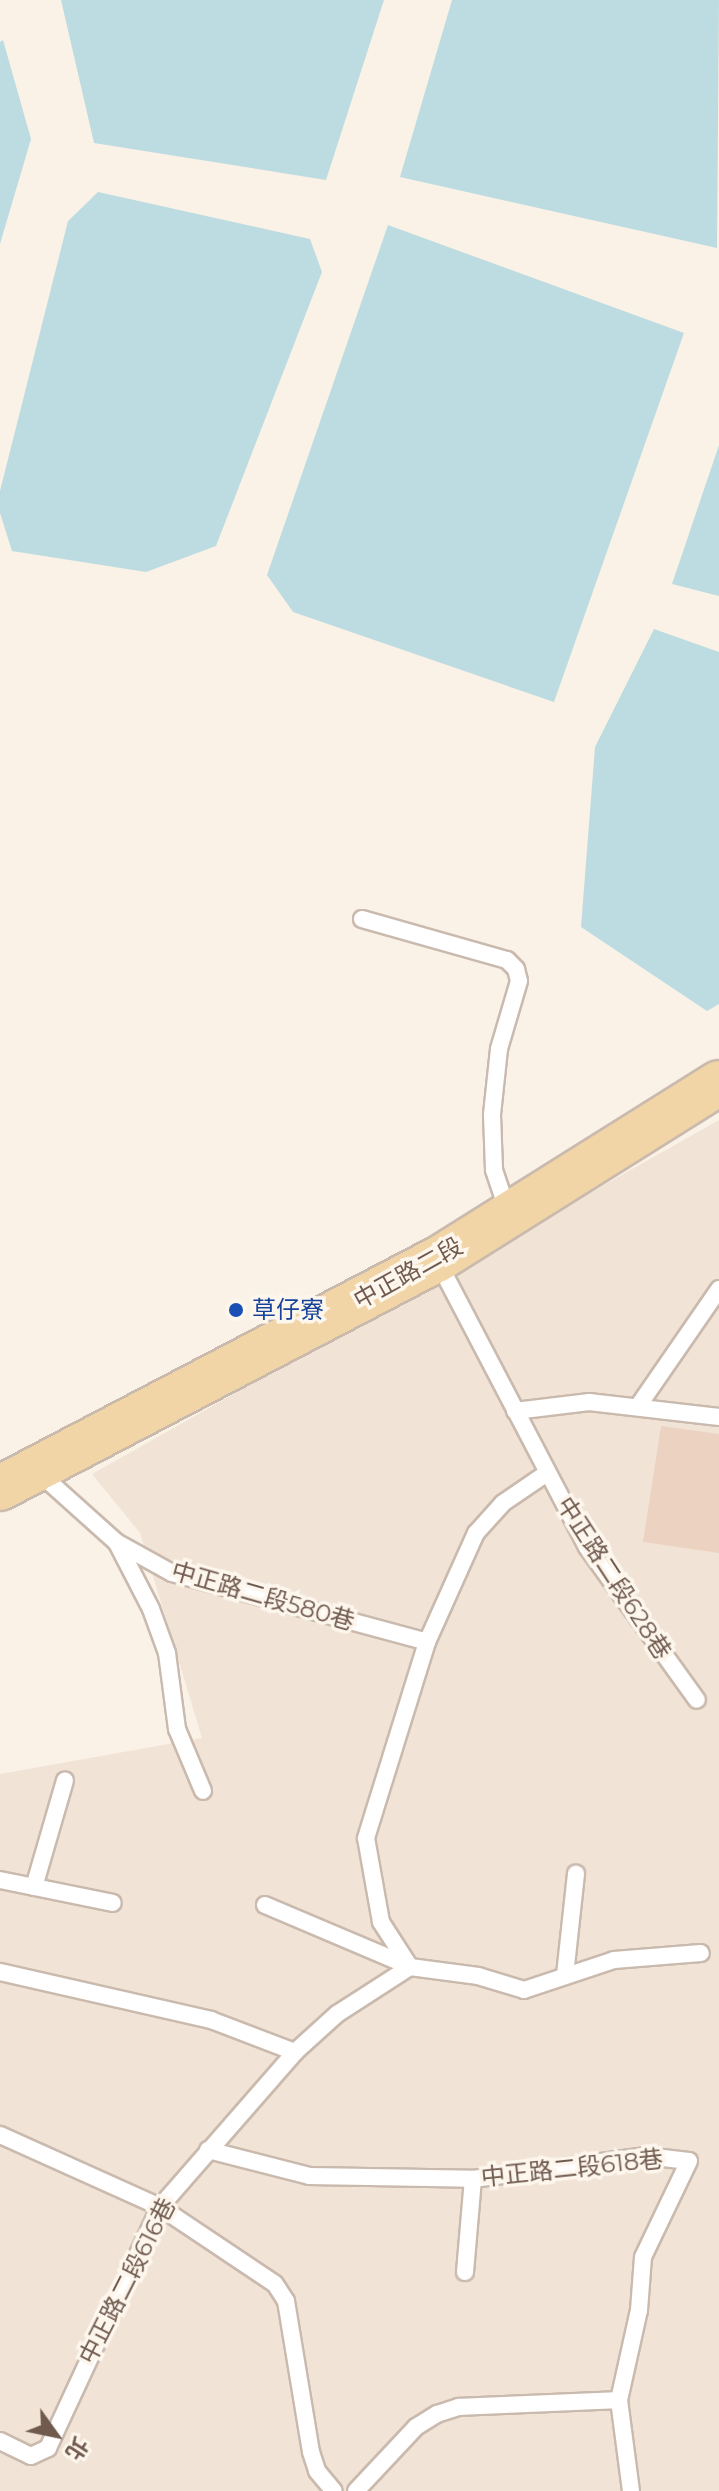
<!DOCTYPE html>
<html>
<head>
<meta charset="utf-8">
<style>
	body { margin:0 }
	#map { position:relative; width:719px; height:2491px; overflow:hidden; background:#faf2e7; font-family:Montserrat,"Noto Sans TC",sans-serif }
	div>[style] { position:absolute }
	.residential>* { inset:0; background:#f1e4d6 }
	.water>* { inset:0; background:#bddce1 }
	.building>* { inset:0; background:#ecd2c1 }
	.roads { filter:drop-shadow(2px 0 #cabaae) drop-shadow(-2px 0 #cabaae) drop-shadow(0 2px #cabaae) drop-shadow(0 -2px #cabaae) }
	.lane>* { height:16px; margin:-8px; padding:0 8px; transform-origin:8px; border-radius:8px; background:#fff }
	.primary>* { height:44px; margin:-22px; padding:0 22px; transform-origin:22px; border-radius:22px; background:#f1d5a6 }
	.dots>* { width:22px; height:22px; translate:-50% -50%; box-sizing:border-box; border:4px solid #fdf6ed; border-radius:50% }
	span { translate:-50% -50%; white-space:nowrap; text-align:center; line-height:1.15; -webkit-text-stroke:7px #fdf6ed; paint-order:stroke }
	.street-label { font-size:24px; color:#705a4e }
	.transit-label { font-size:24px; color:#164399 }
	.left { translate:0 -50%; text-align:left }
	.north { position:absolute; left:16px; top:2395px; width:80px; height:80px; -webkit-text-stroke:6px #fdf6ed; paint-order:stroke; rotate:123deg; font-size:22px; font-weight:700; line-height:32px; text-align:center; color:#705a4e }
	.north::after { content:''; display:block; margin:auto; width:28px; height:36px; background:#705a4e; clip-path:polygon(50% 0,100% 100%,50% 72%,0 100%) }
</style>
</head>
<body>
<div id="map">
	<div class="residential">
		<div style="clip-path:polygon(719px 1120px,719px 2491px,0 2491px,0 1774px,202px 1738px,140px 1533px,92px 1474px)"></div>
	</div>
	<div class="water">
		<div style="clip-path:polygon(61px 0,384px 0,326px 180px,94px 143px)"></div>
		<div style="clip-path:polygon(452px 0,719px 0,717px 248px,400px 177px)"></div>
		<div style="clip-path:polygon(3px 40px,31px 139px,0 244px,0 42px)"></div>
		<div style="clip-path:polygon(98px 192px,310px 239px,322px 272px,216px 546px,146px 572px,12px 551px,0 513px,0 491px,68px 221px)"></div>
		<div style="clip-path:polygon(388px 225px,684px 333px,554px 702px,293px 612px,267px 575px)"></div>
		<div style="clip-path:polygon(719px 445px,719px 596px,672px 584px)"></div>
		<div style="clip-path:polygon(654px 629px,719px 652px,719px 1004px,707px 1011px,581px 927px,595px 747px)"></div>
	</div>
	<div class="building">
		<div style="clip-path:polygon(661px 1426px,719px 1434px,719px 1553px,643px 1542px)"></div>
	</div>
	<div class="roads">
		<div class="lane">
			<div style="left:362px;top:919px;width:151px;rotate:15.8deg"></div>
			<div style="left:507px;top:960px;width:13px;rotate:45deg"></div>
			<div style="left:516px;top:969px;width:12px;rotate:76deg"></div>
			<div style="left:519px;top:981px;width:71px;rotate:106.4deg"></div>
			<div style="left:499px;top:1049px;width:66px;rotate:96.1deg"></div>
			<div style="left:492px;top:1115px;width:55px;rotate:87.9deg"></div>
			<div style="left:494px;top:1170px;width:44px;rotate:71.6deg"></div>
			<div style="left:438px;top:1262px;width:322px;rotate:62.4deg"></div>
			<div style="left:587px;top:1547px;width:188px;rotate:54.3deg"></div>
			<div style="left:639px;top:1405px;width:141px;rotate:-55.4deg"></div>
			<div style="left:515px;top:1411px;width:75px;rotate:-6.9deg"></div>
			<div style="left:589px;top:1402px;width:131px;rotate:6.6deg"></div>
			<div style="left:37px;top:1471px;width:106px;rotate:41.9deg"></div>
			<div style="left:116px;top:1542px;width:64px;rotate:29deg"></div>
			<div style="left:172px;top:1573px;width:264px;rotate:15.1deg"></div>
			<div style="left:117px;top:1543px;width:74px;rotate:62.7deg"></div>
			<div style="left:151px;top:1609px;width:47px;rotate:70deg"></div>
			<div style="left:167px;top:1653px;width:77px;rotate:82.5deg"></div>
			<div style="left:177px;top:1729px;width:67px;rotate:67.2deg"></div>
			<div style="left:0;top:1880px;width:115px;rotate:11.5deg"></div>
			<div style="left:34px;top:1887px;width:111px;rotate:-73.8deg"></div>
			<div style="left:265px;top:1905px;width:156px;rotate:23deg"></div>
			<div style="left:410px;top:1967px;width:54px;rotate:-122.8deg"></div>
			<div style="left:381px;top:1922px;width:85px;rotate:-100.1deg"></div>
			<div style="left:366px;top:1838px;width:205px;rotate:-72.7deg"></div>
			<div style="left:427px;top:1642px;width:120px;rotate:-65.8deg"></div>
			<div style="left:476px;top:1533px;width:40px;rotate:-48deg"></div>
			<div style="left:503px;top:1503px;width:53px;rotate:-34.3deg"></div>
			<div style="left:0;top:1972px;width:216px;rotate:12.8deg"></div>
			<div style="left:211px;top:2020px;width:90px;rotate:20.9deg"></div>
			<div style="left:565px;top:1975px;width:102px;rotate:-83.8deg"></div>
			<div style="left:0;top:2135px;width:175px;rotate:24.2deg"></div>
			<div style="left:160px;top:2207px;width:138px;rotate:33.8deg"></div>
			<div style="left:275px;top:2284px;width:20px;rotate:57deg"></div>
			<div style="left:286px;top:2301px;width:153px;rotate:80.6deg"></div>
			<div style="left:311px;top:2452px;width:20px;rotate:72deg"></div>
			<div style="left:317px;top:2471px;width:26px;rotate:50deg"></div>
			<div style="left:208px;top:2150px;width:104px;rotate:14.4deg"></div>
			<div style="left:309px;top:2176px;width:164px;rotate:1deg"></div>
			<div style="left:473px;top:2179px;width:175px;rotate:-7.6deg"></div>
			<div style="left:646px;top:2156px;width:43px;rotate:6.6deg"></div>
			<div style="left:689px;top:2161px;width:106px;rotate:115.6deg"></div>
			<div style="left:643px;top:2257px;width:53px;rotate:94.3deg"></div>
			<div style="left:639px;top:2310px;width:92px;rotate:102.5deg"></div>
			<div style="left:619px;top:2400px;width:92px;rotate:82.5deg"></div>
			<div style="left:465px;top:2272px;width:93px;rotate:-85.1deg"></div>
			<div style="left:0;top:2441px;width:34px;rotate:26deg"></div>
			<div style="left:31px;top:2456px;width:19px;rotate:-25deg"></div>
			<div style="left:48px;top:2448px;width:266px;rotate:-65.1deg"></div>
			<div style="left:160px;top:2207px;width:206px;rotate:-48.9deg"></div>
			<div style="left:295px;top:2052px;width:57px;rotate:-42.1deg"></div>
			<div style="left:337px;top:2014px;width:87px;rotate:-32.8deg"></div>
			<div style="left:410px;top:1967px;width:69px;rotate:7.5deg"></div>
			<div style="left:478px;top:1976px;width:48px;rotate:16.9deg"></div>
			<div style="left:524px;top:1990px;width:95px;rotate:-18.4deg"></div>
			<div style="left:614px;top:1960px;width:87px;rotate:-4.6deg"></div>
			<div style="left:356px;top:2491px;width:88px;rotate:-46.8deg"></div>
			<div style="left:416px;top:2427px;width:25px;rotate:-32deg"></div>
			<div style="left:437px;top:2414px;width:23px;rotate:-18deg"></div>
			<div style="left:459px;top:2407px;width:160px;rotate:-2.5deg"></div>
		</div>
		<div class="primary">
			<div style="left:0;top:1488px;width:493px;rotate:-27.6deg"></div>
			<div style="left:437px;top:1260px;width:333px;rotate:-32.1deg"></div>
		</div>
	</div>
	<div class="dots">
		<div style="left:236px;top:1310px;background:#1a4fb4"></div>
	</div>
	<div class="street-label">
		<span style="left:408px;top:1273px;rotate:-29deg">中正路二段</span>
		<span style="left:614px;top:1578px;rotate:57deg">中正路二段628巷</span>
		<span style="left:263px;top:1596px;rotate:16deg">中正路二段580巷</span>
		<span style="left:572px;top:2168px;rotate:-6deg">中正路二段618巷</span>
		<span style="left:127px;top:2281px;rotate:-63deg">中正路二段616巷</span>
	</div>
	<div class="transit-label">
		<span class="left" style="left:252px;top:1310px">草仔寮</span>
	</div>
	<div class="north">北</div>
</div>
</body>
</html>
